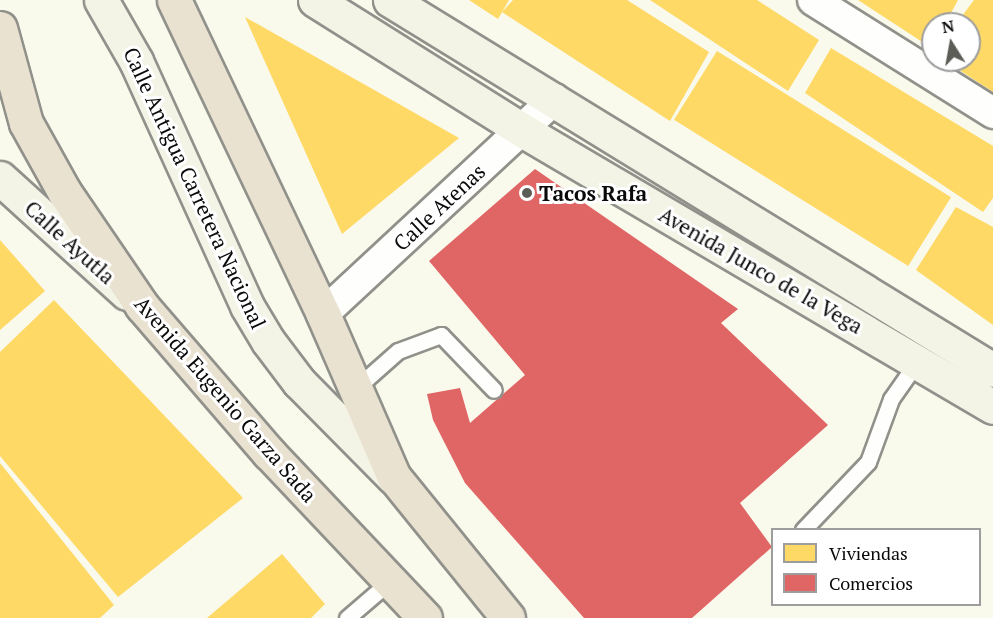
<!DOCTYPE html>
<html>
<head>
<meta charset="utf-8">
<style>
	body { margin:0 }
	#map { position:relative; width:993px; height:618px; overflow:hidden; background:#f9f9ec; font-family:"PT Serif",serif }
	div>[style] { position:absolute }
	.homes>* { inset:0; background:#ffd966; transform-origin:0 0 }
	.shops>* { inset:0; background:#e06666 }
	.roads { filter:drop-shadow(2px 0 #91918b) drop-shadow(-2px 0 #91918b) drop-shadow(0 2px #91918b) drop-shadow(0 -2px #91918b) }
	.lane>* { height:15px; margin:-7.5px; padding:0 7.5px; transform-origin:7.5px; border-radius:7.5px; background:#fefefc }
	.street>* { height:30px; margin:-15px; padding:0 15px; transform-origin:15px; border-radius:15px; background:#fefefc }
	.secondary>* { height:33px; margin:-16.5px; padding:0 16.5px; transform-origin:16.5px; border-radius:16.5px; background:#f3f4e6 }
	.highway>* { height:33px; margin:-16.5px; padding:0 16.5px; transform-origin:16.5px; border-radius:16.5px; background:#eae2d1 }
	.dots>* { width:16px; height:16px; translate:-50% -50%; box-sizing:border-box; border:3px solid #fff; border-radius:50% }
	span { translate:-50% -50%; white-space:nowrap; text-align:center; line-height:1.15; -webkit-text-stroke:6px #fff; paint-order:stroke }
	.street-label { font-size:21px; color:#090909 }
	.poi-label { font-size:21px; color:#090909; font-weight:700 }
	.left { translate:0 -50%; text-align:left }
	.legend { position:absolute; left:771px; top:528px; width:210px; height:78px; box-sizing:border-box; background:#fff; border:2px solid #9d9d9d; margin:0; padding:8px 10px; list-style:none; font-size:18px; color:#090909 }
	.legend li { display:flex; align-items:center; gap:12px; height:30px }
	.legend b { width:30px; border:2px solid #9d9d9d }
	.north { position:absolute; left:921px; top:12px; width:60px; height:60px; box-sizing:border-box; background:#fff; border:2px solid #9d9d9d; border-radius:50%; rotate:349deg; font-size:16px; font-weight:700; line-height:24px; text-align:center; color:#090909 }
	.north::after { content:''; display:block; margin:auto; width:21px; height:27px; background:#5d5d58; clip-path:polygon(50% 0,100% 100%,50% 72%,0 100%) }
</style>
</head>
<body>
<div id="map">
	<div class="homes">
		<div style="clip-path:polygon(469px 0,509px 0,498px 19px)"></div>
		<div style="clip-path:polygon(513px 0,627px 0,709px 52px,670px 121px,502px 12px)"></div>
		<div style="clip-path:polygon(650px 0,757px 0,819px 40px,788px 91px)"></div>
		<div style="clip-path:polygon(858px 0,958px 0,945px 24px,933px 24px,933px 49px)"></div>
		<div style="clip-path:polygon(974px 0,993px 0,993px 92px,944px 60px,969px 60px,969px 24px,956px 24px)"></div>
		<div style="clip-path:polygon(245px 17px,459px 138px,342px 234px)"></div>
		<div style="clip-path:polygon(831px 48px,993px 146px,993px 198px,983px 212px,805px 93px)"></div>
		<div style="left:717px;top:51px;width:276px;height:81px;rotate:32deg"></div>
		<div style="clip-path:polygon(956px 207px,993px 227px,993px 325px,916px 270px)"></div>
		<div style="clip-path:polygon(0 240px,45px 291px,0 330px)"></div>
		<div style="clip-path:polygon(54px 300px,243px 498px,118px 597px,0 456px,0 352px)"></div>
		<div style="clip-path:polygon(0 463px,114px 605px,100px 618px,0 618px)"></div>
		<div style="clip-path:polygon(282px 554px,325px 604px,311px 618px,207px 618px)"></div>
	</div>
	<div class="shops">
		<div style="clip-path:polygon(535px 169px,738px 309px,721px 323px,828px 425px,740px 503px,772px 547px,692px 618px,584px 618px,465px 483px,433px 420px,427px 394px,460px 388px,470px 423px,525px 375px,429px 261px)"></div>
	</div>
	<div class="roads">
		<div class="lane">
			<div style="left:356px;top:388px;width:56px;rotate:-41.4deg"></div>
			<div style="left:398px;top:351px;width:46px;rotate:-20.4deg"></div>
			<div style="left:441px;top:335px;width:76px;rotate:46.1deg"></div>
			<div style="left:803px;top:530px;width:94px;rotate:-46.3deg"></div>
			<div style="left:868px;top:462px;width:67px;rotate:-69.9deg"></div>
			<div style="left:891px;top:399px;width:45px;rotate:-54.9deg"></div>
			<div style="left:347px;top:618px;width:57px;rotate:-40.7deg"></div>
		</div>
		<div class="street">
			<div style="left:813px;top:0;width:213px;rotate:32.1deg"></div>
			<div style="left:323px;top:314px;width:316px;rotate:-42.9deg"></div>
		</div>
		<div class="secondary">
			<div style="left:101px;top:0;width:70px;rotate:60.2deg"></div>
			<div style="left:136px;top:61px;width:269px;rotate:65.6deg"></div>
			<div style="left:247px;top:306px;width:41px;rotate:59deg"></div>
			<div style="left:268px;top:341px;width:51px;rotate:52.9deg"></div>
			<div style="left:299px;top:382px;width:134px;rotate:45.3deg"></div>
			<div style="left:315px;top:0;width:244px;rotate:32.1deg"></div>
			<div style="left:522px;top:130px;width:546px;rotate:30.46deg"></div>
			<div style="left:390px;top:0;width:707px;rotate:31.53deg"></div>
			<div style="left:0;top:178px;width:171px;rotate:42.2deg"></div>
		</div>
		<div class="highway">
			<div style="left:174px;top:0;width:348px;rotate:64.6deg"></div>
			<div style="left:323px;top:314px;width:178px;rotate:66.5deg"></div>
			<div style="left:394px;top:477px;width:181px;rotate:51deg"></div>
			<div style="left:0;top:28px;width:98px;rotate:74.7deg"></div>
			<div style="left:26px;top:123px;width:80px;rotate:60.9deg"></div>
			<div style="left:65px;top:193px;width:137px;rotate:55.7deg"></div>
			<div style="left:142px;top:306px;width:194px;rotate:49.2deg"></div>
			<div style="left:269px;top:453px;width:227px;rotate:46.6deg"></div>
		</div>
	</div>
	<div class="dots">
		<div style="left:527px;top:193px;background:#5d5d58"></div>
	</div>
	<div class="street-label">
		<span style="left:195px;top:188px;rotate:65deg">Calle Antigua Carretera Nacional</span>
		<span style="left:439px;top:207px;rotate:-43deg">Calle Atenas</span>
		<span style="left:70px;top:242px;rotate:42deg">Calle Ayutla</span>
		<span style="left:761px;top:270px;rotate:30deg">Avenida Junco de la Vega</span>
		<span style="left:226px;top:399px;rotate:49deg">Avenida Eugenio Garza Sada</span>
	</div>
	<div class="poi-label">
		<span class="left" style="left:539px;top:193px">Tacos Rafa</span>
	</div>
	<ul class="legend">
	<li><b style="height:16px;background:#ffd966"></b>Viviendas</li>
	<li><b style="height:16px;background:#e06666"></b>Comercios</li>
	</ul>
	<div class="north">N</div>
</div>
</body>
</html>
